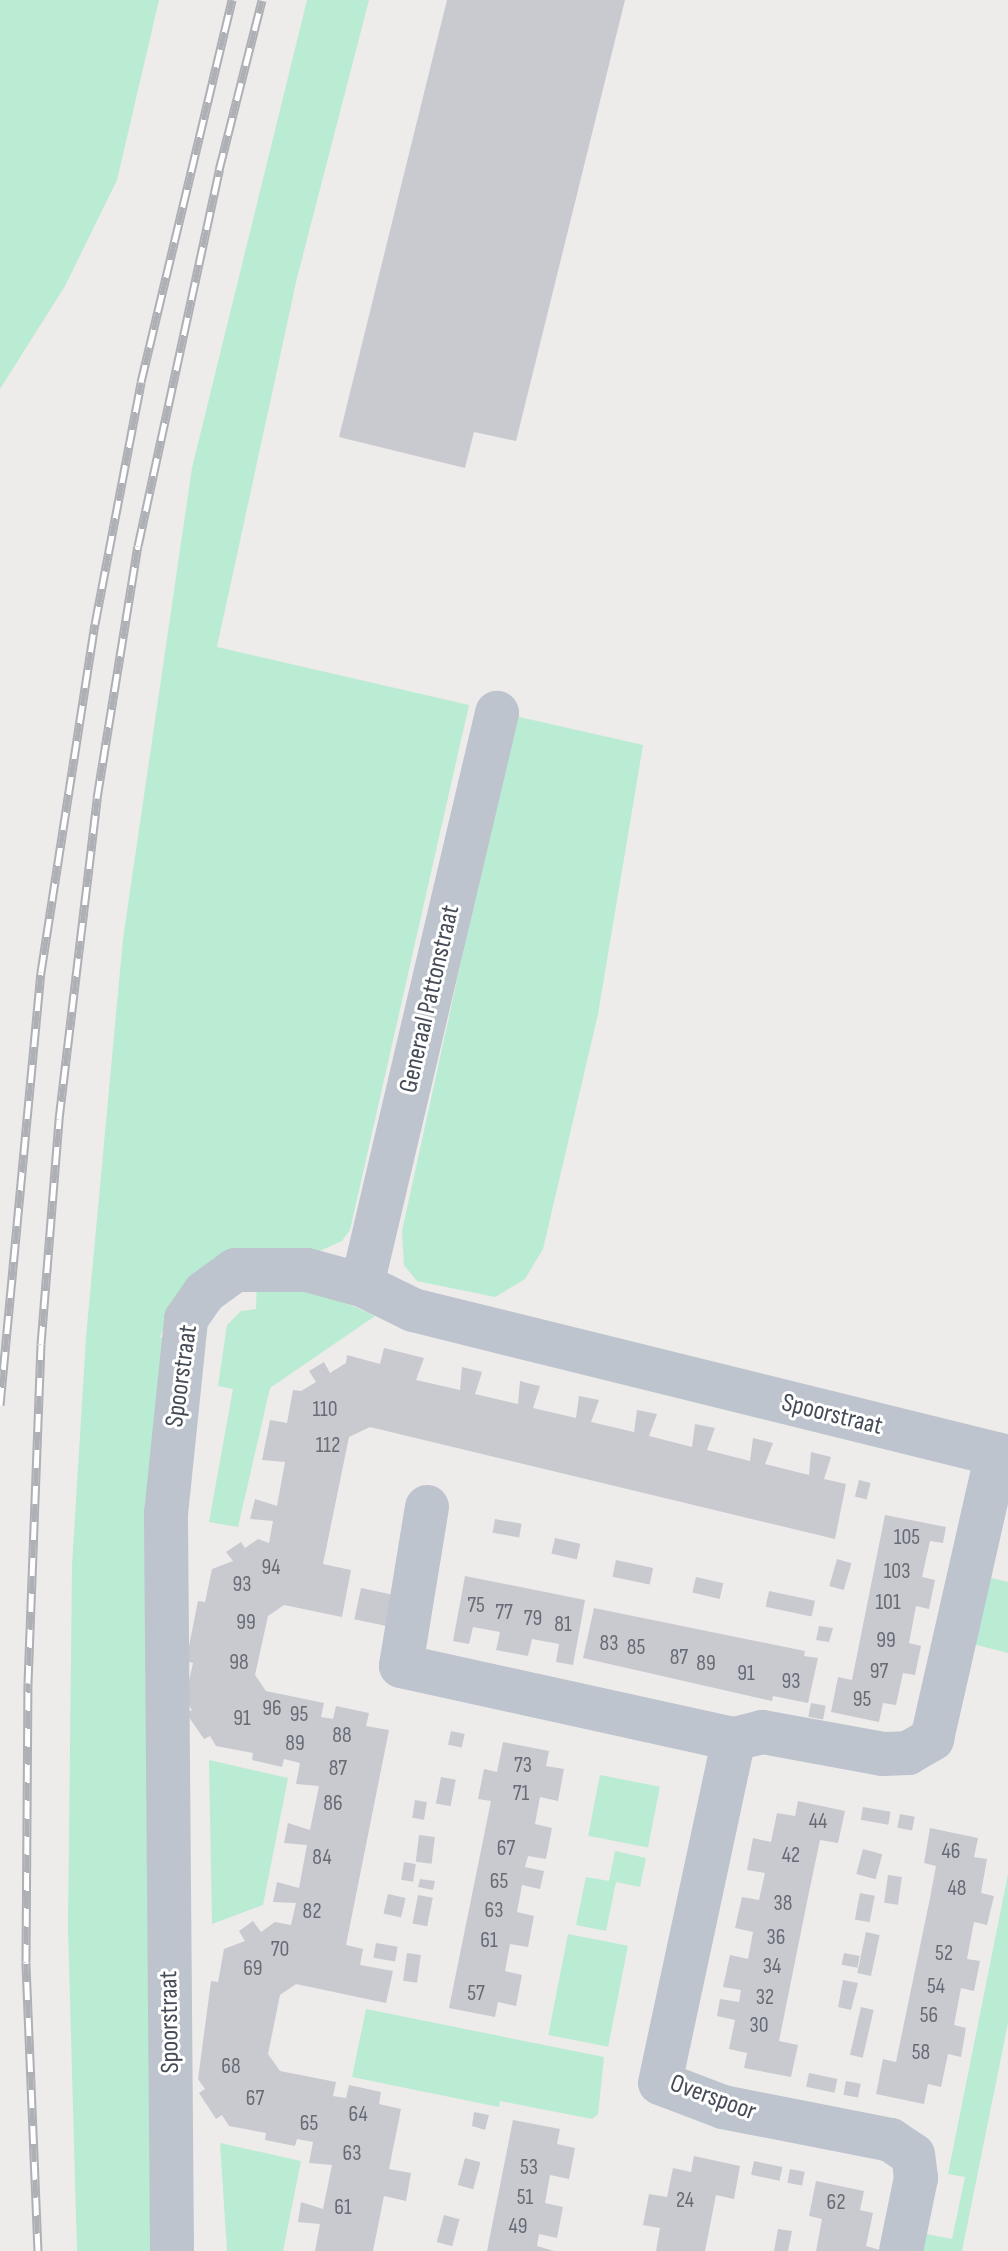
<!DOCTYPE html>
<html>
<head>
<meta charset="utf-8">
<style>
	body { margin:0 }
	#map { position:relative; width:1008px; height:2251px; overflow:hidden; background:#eeebeb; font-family:"Sofia Sans Condensed",sans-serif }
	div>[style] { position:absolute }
	.green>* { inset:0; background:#baebd3; transform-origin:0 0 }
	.building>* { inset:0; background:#c9c9d0; transform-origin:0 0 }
	.minor>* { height:44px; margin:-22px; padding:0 22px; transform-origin:22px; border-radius:22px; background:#bdc4cd }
	.rail>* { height:9px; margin-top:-4.5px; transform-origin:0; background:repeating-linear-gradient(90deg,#fff 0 18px,#aeb0b5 0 36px); box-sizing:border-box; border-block:2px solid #aeb0b5 }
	span { translate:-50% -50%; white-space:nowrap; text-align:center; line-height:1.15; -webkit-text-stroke:6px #fff; paint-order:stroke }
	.number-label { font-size:22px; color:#666b75 }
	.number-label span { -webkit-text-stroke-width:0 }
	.street-label { font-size:26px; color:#454c57 }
</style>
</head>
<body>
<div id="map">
	<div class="green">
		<div style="clip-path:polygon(0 0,159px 0,117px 180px,65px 286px,0 389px)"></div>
		<div style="clip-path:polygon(307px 0,369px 0,297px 278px,217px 647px,469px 705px,350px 1230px,342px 1241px,167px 1319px,160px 1337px,168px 1340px,161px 2251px,77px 2251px,68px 1928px,72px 1566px,86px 1337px,123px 939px,192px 468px)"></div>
		<div style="clip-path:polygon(515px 716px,643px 745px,598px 1014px,543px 1249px,525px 1279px,495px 1297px,417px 1281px,404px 1265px,402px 1231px)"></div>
		<div style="clip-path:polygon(257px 1280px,300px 1282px,375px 1316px,270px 1388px,238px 1527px,209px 1522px,233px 1389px,218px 1386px,227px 1325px,241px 1311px,256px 1309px)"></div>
		<div style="clip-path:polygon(983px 1576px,1008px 1582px,1008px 1653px,969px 1643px)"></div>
		<div style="clip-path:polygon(209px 1760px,288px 1778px,263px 1905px,212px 1924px)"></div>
		<div style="left:600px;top:1775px;width:61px;height:62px;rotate:11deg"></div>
		<div style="clip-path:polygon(615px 1851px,646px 1858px,640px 1887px,616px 1882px,606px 1931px,576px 1925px,586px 1877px,609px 1881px)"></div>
		<div style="clip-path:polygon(1008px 1874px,1008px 2023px,962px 2251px,921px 2251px,926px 2234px,952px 2239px,965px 2177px,948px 2174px)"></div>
		<div style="left:568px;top:1934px;width:61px;height:103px;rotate:11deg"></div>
		<div style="clip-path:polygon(366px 2009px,604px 2057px,598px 2114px,592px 2119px,500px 2101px,499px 2107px,352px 2077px)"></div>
		<div style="clip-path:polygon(220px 2143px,301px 2161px,283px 2251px,227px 2251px)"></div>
	</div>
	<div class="building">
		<div style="clip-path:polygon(447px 0,625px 0,516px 441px,474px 432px,465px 468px,339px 437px)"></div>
		<div style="clip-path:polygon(384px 1348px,424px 1358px,416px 1380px,460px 1390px,462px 1367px,482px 1372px,475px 1394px,518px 1404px,520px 1381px,531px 1384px,540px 1386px,533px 1408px,576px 1418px,579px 1396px,599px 1400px,591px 1422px,634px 1432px,637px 1410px,657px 1414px,649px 1436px,692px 1447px,695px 1424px,715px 1428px,707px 1450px,750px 1461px,753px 1438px,773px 1443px,765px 1464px,809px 1475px,811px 1452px,831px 1457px,824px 1479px,846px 1484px,835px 1539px,370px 1427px,349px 1437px,323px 1564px,351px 1570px,342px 1617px,284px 1605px,268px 1616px,255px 1675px,266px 1691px,324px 1703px,321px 1717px,333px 1719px,336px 1706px,369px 1713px,366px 1726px,389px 1730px,346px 1945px,363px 1949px,360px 1965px,393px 1971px,386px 2003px,296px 1984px,280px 1995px,268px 2054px,280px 2071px,336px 2082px,333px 2096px,346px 2098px,349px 2085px,381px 2092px,379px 2104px,401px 2109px,389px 2169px,411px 2173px,406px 2201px,384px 2196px,373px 2251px,315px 2251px,320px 2224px,298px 2222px,301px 2202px,323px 2209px,332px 2165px,309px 2163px,313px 2142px,297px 2139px,295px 2146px,265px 2140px,266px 2133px,229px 2126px,222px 2115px,216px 2119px,199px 2093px,205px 2089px,198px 2079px,211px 1981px,218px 1982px,224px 1949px,245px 1941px,239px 1931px,253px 1921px,261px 1932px,275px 1922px,291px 1925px,296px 1903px,273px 1902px,277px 1882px,299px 1888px,307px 1845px,284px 1843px,288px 1823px,310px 1830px,319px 1786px,296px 1784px,300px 1763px,284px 1759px,282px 1767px,252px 1760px,253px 1753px,216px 1746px,210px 1736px,204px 1739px,186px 1713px,192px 1710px,185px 1699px,193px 1663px,186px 1661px,198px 1601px,205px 1602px,212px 1569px,233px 1561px,226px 1552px,241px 1542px,245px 1548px,258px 1539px,269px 1543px,273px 1521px,250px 1519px,255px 1499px,277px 1506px,285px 1462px,262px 1460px,270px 1420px,287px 1423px,293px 1390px,301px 1391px,316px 1382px,309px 1371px,324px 1362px,330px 1373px,346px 1363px,347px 1355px,380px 1364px)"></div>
		<div style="left:859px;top:1480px;width:12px;height:17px;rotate:14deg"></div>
		<div style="clip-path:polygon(885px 1515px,946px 1527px,943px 1543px,930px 1541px,922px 1577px,935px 1580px,929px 1609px,916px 1606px,909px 1643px,921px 1646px,915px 1675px,903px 1673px,896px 1705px,883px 1703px,879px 1722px,831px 1712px,838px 1677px,852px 1680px)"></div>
		<div style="left:495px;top:1519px;width:27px;height:14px;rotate:10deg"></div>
		<div style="left:555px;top:1538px;width:26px;height:16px;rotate:13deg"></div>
		<div style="left:837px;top:1559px;width:15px;height:28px;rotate:16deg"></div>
		<div style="left:616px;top:1560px;width:38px;height:17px;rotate:12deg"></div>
		<div style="clip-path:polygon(465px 1576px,585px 1600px,573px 1665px,556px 1662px,559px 1644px,532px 1639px,528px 1656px,496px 1650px,500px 1632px,473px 1627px,469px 1644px,453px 1641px)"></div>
		<div style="left:696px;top:1577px;width:28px;height:16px;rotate:13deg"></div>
		<div style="left:361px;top:1588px;width:35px;height:32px;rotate:12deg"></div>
		<div style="left:769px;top:1591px;width:47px;height:16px;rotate:12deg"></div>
		<div style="clip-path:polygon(594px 1608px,805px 1651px,804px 1656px,818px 1658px,808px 1703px,773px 1696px,772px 1701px,583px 1658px)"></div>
		<div style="clip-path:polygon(819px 1626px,833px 1628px,829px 1642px,816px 1640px)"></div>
		<div style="left:811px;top:1703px;width:15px;height:14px;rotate:11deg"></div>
		<div style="left:451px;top:1731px;width:14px;height:14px;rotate:12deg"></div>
		<div style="clip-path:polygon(503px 1742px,549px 1751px,546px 1766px,564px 1769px,558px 1801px,540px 1797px,535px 1824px,552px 1828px,546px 1859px,528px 1856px,525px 1867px,544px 1871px,540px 1889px,522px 1885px,517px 1912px,534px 1916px,528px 1947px,510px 1944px,505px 1971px,522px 1975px,516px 2006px,498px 2002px,495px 2017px,449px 2008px,491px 1801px,478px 1799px,484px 1769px,497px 1772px)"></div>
		<div style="left:441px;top:1777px;width:15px;height:27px;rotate:11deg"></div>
		<div style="left:415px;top:1800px;width:12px;height:18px;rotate:9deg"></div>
		<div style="clip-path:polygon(798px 1801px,845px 1811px,838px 1843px,820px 1840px,808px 1897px,779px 2041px,798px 2045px,791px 2077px,744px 2068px,747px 2053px,729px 2049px,735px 2020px,717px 2016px,720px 1999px,739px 2002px,741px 1990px,723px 1987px,730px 1955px,748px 1959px,753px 1932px,735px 1928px,742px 1897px,759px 1900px,765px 1873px,747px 1870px,753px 1838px,771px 1842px,777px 1813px,795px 1816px)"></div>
		<div style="left:863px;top:1807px;width:28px;height:13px;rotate:10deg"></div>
		<div style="left:900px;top:1814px;width:15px;height:14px;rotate:11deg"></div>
		<div style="clip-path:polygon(930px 1828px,978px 1838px,974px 1857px,987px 1859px,981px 1893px,994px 1896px,987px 1925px,974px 1922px,967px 1959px,980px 1961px,974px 1991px,961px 1988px,954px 2025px,966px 2028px,961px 2057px,948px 2054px,941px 2087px,928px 2084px,924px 2104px,876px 2094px,883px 2059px,896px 2062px,930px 1898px,936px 1866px,924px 1863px)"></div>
		<div style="left:419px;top:1835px;width:16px;height:27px;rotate:7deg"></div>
		<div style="left:863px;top:1849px;width:20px;height:26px;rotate:15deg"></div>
		<div style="left:404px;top:1862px;width:12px;height:18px;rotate:9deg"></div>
		<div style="left:888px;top:1875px;width:14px;height:28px;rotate:8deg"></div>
		<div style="clip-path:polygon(420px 1879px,435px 1881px,433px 1890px,418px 1887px)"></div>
		<div style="left:860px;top:1893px;width:15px;height:27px;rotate:11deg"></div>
		<div style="left:388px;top:1894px;width:18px;height:20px;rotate:13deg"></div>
		<div style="left:418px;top:1895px;width:15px;height:29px;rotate:11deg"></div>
		<div style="left:866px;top:1932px;width:14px;height:42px;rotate:12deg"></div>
		<div style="left:376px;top:1943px;width:22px;height:15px;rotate:10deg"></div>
		<div style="left:407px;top:1953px;width:14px;height:28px;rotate:8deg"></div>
		<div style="left:844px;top:1953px;width:16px;height:12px;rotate:11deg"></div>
		<div style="clip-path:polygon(843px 1980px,858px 1983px,851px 2010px,838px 2007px)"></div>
		<div style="left:861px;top:2007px;width:13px;height:49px;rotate:13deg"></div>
		<div style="left:809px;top:2073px;width:29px;height:14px;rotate:12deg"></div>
		<div style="left:846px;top:2081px;width:15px;height:14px;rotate:11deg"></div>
		<div style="clip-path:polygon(474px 2112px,489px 2115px,485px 2130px,472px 2126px)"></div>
		<div style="clip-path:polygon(513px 2120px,560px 2129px,557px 2144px,575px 2148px,569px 2179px,550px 2175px,545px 2203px,563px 2207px,557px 2238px,539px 2234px,537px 2246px,554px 2251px,487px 2251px)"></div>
		<div style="clip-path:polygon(694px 2156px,740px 2166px,734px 2199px,716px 2195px,705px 2251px,656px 2251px,660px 2228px,643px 2225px,649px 2194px,667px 2197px,673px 2168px,691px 2172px)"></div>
		<div style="left:465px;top:2158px;width:16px;height:28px;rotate:15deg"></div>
		<div style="left:754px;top:2161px;width:29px;height:14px;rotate:12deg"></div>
		<div style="left:790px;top:2169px;width:15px;height:14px;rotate:11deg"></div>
		<div style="clip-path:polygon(816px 2181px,864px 2191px,860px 2210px,873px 2213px,866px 2246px,884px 2251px,816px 2251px,822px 2219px,809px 2216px)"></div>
		<div style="left:444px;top:2215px;width:16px;height:28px;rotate:15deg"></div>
		<div style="clip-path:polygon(778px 2229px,792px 2231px,788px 2251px,774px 2251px)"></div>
	</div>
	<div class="minor">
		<div style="left:362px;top:1285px;width:588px;rotate:-76.72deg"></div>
		<div style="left:427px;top:1507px;width:161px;rotate:99.3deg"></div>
		<div style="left:401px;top:1666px;width:341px;rotate:12.4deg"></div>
		<div style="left:172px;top:2251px;width:737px;rotate:-90.47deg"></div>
		<div style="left:166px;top:1514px;width:196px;rotate:-84.1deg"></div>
		<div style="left:186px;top:1319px;width:33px;rotate:-55deg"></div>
		<div style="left:205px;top:1292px;width:37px;rotate:-36deg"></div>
		<div style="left:235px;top:1270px;width:72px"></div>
		<div style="left:307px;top:1270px;width:57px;rotate:15.3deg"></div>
		<div style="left:362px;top:1285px;width:57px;rotate:26.1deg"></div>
		<div style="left:413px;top:1310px;width:613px;rotate:13.88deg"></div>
		<div style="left:901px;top:2251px;width:75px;rotate:-78.4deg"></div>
		<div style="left:916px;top:2178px;width:23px;rotate:-97deg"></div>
		<div style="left:913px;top:2155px;width:27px;rotate:-146deg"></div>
		<div style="left:891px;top:2140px;width:171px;rotate:-168.9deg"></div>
		<div style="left:723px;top:2107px;width:67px;rotate:-159.1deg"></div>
		<div style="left:660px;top:2083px;width:352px;rotate:-77.9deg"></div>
		<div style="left:734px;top:1739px;width:29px;rotate:-14deg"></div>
		<div style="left:762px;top:1732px;width:123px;rotate:10.3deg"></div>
		<div style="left:883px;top:1754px;width:25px;rotate:-2deg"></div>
		<div style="left:908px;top:1753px;width:28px;rotate:-30deg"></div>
		<div style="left:932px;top:1739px;width:292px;rotate:-77.2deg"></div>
	</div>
	<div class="rail">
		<div style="left:0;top:1405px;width:435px;rotate:-84.6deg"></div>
		<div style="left:41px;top:972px;width:352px;rotate:-81.2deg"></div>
		<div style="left:95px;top:624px;width:246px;rotate:-79.2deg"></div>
		<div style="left:141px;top:382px;width:393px;rotate:-76.6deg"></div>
		<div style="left:38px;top:2251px;width:289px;rotate:-92.4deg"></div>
		<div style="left:26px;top:1962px;width:279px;rotate:-89.6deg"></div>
		<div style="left:28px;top:1683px;width:339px;rotate:-87.8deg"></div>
		<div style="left:41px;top:1344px;width:226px;rotate:-85.4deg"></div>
		<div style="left:59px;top:1119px;width:323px;rotate:-83.2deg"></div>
		<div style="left:97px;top:798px;width:255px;rotate:-80.8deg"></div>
		<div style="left:138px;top:546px;width:385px;rotate:-77.8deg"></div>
		<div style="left:219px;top:170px;width:175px;rotate:-75.8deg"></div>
	</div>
	<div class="number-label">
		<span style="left:325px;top:1410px">110</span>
		<span style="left:328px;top:1446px">112</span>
		<span style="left:907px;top:1538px">105</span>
		<span style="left:271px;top:1568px">94</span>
		<span style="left:897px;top:1572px">103</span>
		<span style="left:242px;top:1585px">93</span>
		<span style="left:888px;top:1603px">101</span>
		<span style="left:476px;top:1606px">75</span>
		<span style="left:504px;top:1613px">77</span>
		<span style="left:533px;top:1619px">79</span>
		<span style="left:246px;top:1623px">99</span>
		<span style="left:563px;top:1625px">81</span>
		<span style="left:886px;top:1641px">99</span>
		<span style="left:609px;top:1644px">83</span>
		<span style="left:636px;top:1648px">85</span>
		<span style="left:679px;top:1658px">87</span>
		<span style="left:239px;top:1663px">98</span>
		<span style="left:706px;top:1664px">89</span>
		<span style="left:879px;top:1672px">97</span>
		<span style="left:746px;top:1674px">91</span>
		<span style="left:791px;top:1682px">93</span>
		<span style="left:862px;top:1700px">95</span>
		<span style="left:272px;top:1709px">96</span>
		<span style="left:299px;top:1715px">95</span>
		<span style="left:242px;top:1719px">91</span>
		<span style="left:342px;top:1736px">88</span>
		<span style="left:295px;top:1744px">89</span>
		<span style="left:523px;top:1766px">73</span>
		<span style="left:338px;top:1769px">87</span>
		<span style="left:521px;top:1794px">71</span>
		<span style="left:333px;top:1804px">86</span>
		<span style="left:818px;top:1822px">44</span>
		<span style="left:506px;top:1849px">67</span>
		<span style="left:951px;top:1852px">46</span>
		<span style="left:791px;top:1856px">42</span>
		<span style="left:322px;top:1858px">84</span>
		<span style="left:499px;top:1882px">65</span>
		<span style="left:957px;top:1889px">48</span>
		<span style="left:783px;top:1904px">38</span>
		<span style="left:494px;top:1911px">63</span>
		<span style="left:312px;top:1912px">82</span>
		<span style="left:776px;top:1938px">36</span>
		<span style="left:489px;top:1941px">61</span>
		<span style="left:280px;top:1950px">70</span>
		<span style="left:944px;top:1954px">52</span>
		<span style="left:772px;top:1967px">34</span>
		<span style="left:253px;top:1969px">69</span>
		<span style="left:936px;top:1987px">54</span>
		<span style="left:476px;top:1994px">57</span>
		<span style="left:765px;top:1998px">32</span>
		<span style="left:929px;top:2016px">56</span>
		<span style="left:759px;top:2026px">30</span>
		<span style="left:921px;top:2053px">58</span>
		<span style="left:231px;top:2067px">68</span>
		<span style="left:255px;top:2099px">67</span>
		<span style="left:358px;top:2115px">64</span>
		<span style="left:309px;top:2124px">65</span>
		<span style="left:352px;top:2154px">63</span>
		<span style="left:529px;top:2168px">53</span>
		<span style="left:525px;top:2198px">51</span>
		<span style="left:685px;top:2201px">24</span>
		<span style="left:836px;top:2203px">62</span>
		<span style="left:343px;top:2208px">61</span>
		<span style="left:518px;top:2227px">49</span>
	</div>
	<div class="street-label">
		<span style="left:430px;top:999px;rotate:-77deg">Generaal Pattonstraat</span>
		<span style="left:182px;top:1376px;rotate:-82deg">Spoorstraat</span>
		<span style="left:832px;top:1415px;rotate:14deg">Spoorstraat</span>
		<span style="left:170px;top:2022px;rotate:-91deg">Spoorstraat</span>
		<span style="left:713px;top:2098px;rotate:20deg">Overspoor</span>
	</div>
</div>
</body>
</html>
